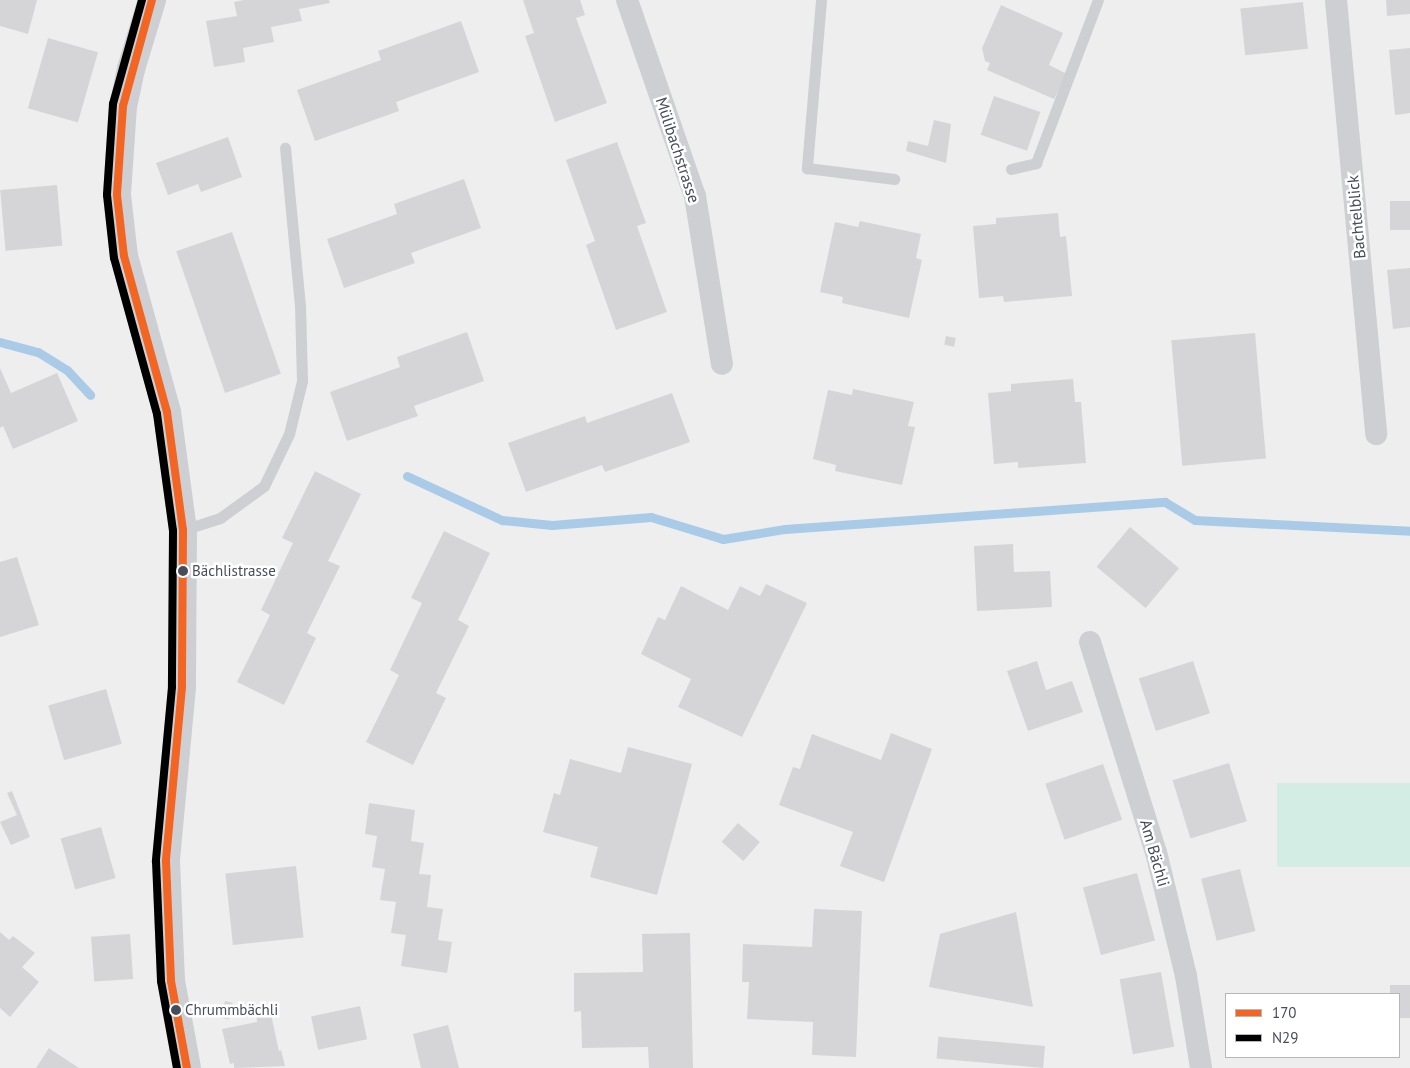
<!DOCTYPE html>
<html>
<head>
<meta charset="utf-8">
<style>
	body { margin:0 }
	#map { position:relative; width:1410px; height:1068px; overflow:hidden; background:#efeeee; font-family:"PT Sans",sans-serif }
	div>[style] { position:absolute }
	.green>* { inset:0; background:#d4ede4; transform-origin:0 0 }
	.stream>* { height:9px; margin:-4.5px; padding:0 4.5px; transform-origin:4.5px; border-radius:4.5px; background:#aacbe8 }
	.building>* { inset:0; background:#d5d5d7; transform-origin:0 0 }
	.lane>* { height:11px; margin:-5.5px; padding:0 5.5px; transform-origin:5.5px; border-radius:5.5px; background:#cdcfd2 }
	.street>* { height:22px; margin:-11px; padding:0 11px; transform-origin:11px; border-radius:11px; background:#cdcfd2 }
	.secondary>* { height:28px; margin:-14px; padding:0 14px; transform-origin:14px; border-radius:14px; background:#cecfd2 }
	.bus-1>* { height:8px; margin:-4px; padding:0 4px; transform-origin:4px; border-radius:4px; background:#f26522 }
	.bus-2>* { height:8px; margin:-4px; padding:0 4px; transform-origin:4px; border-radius:4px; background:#000 }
	.dots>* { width:14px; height:14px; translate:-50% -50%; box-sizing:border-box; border:2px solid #fff; border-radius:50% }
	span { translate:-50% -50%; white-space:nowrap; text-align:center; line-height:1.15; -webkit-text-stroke:5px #fff; paint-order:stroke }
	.bus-label { font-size:15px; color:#474c5a }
	.left { translate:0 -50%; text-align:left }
	.street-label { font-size:16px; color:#474c5a }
	.legend { position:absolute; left:1225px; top:993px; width:175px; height:65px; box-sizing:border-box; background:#fff; border:1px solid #b5b7bd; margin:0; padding:6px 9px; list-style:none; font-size:15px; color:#474c5a }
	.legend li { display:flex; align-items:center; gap:10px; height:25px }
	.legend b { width:25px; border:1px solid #b5b7bd }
</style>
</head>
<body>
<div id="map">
	<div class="green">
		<div style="left:1410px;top:783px;width:84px;height:133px;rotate:90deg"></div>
	</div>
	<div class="stream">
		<div style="left:0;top:342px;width:39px;rotate:15deg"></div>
		<div style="left:38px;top:352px;width:34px;rotate:32deg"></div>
		<div style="left:67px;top:370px;width:34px;rotate:47deg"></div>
		<div style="left:407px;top:476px;width:105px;rotate:24.9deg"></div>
		<div style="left:502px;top:520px;width:50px;rotate:5.7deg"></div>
		<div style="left:552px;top:525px;width:99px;rotate:-4.6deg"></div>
		<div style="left:651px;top:517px;width:75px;rotate:17deg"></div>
		<div style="left:723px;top:539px;width:63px;rotate:-9.2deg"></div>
		<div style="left:785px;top:529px;width:381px;rotate:-4.1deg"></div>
		<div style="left:1165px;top:502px;width:35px;rotate:31deg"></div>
		<div style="left:1195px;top:520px;width:215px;rotate:2.9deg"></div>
	</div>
	<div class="building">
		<div style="clip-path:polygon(0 0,37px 0,28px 34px,0 26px)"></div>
		<div style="clip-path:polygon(244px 0,329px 0,330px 3px,299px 9px,302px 21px,271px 27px,274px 42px,243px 48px,245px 62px,214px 67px,206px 21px,237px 16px,234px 2px)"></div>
		<div style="clip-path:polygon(523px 0,580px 0,585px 15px,576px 18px,607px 103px,555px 122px,525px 36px,534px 33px)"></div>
		<div style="clip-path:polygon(1386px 0,1410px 0,1410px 14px,1387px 16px)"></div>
		<div style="left:1303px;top:2px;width:47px;height:63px;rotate:84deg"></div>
		<div style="clip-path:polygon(1001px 5px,1063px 33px,1049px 65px,1067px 74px,1054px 99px,987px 70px,990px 63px,985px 61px,982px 48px)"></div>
		<div style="clip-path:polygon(461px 21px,479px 72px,396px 102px,399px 111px,315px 141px,297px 90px,381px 60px,378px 51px)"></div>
		<div style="left:48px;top:38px;width:52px;height:73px;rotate:16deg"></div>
		<div style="clip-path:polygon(1410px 48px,1410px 113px,1395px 115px,1389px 50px)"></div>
		<div style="left:994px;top:96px;width:49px;height:41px;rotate:19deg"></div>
		<div style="clip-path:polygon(934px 120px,951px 124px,946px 163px,906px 151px,908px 141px,928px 146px)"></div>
		<div style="clip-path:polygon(228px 137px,242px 177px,201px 192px,198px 184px,168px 195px,156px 163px)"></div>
		<div style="clip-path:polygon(617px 142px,646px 223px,637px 226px,667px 312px,616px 330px,586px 245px,595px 241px,566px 160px)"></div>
		<div style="clip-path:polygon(464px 179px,481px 228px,411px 253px,415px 263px,344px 288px,327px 239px,397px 214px,394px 204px)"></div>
		<div style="left:57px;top:185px;width:61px;height:57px;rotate:85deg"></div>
		<div style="left:1410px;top:201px;width:29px;height:20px;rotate:90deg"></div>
		<div style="clip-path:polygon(1058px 213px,1060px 237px,1066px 236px,1072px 296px,1004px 302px,1003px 296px,979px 298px,973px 226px,996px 224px,996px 218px)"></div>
		<div style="clip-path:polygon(860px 221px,921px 234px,916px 258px,922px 260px,909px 318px,842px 303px,843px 297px,820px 292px,835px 222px,858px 227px)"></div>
		<div style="left:232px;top:232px;width:150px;height:59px;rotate:71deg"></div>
		<div style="clip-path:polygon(1410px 268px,1410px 327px,1393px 329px,1387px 270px)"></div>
		<div style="clip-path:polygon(467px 332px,484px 381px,414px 406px,418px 416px,347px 441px,330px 392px,400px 367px,397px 357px)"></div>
		<div style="left:1255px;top:333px;width:126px;height:84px;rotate:85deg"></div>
		<div style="left:946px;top:336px;width:10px;height:9px;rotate:11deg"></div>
		<div style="clip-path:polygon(0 368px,11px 393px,57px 373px,78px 421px,13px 449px,3px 426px,0 428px)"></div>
		<div style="clip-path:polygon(1073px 379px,1075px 402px,1081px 402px,1086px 463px,1018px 468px,1018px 462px,994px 464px,988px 393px,1011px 391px,1011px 384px)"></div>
		<div style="clip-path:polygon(853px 389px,914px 402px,908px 426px,915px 427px,902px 485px,835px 471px,836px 465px,813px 459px,828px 390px,852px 395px)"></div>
		<div style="clip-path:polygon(672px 393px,690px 442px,605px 472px,602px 465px,526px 492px,508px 443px,585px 416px,587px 423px)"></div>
		<div style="clip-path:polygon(315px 471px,361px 494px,328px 561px,340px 566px,307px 633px,316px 638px,284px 705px,237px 682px,270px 615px,261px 610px,293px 543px,282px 538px)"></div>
		<div style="left:1130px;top:527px;width:64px;height:52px;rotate:40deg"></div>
		<div style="clip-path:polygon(444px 531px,490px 553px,458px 620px,469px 626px,436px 693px,446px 698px,413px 765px,366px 742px,399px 675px,390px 670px,422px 603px,411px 598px)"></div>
		<div style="clip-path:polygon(1013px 544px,1014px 572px,1050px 571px,1052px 607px,977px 611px,974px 546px)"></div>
		<div style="clip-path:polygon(17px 557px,39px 625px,0 637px,0 562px)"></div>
		<div style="clip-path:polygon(766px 584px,807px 603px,742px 737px,678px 707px,691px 679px,641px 654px,658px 617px,665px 620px,681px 586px,728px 610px,740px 586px,760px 596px)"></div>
		<div style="clip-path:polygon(1037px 661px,1046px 690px,1072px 681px,1083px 712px,1028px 731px,1007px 671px)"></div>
		<div style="left:1193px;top:661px;width:55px;height:57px;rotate:72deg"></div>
		<div style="left:106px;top:689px;width:57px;height:60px;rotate:74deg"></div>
		<div style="clip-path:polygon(891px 733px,932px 749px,884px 882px,840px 866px,853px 832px,779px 805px,793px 767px,800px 769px,812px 734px,881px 760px)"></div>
		<div style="clip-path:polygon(628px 747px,692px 764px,657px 895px,590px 877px,598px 847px,543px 832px,554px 793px,560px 795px,570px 759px,621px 773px)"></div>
		<div style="left:1229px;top:763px;width:61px;height:59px;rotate:73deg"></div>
		<div style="left:1103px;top:764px;width:59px;height:61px;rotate:71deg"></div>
		<div style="clip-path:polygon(12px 791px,30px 837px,11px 845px,0 822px,17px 815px,7px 793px)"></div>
		<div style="clip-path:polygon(369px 803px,415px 810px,411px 841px,424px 843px,419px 874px,431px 875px,427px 907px,443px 909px,438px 940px,452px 942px,447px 973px,401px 966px,406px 935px,391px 933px,396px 902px,380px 900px,385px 869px,372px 867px,377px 836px,365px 834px)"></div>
		<div style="left:738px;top:823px;width:29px;height:25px;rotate:41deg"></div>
		<div style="left:101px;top:827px;width:53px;height:42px;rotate:74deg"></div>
		<div style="left:296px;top:866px;width:72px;height:71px;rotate:84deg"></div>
		<div style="left:1240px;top:869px;width:64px;height:40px;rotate:76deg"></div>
		<div style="left:1137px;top:873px;width:70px;height:56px;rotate:75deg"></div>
		<div style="clip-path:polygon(814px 909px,862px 911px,856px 1057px,812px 1055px,813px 1022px,747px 1019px,749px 982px,742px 982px,743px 944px,812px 947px)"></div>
		<div style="clip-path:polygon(1016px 912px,1033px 1007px,929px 987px,940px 934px)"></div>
		<div style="clip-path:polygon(0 932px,9px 940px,13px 936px,35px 953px,22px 967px,39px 982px,10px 1017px,0 1008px)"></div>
		<div style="clip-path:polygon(690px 933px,693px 1068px,649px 1068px,648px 1047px,582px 1048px,581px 1011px,574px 1012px,574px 973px,643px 972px,642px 934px)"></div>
		<div style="left:130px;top:934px;width:45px;height:39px;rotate:86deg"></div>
		<div style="left:1161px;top:972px;width:76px;height:42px;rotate:80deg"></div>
		<div style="clip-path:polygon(1390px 985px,1410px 985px,1410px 1018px,1399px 1018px,1399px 994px,1390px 994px)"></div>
		<div style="left:225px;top:1001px;width:8px;height:17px;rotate:14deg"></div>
		<div style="left:360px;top:1006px;width:34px;height:50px;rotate:78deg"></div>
		<div style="clip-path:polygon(270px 1010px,279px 1051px,281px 1050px,285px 1066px,234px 1068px,234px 1063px,230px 1064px,222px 1029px,257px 1022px,256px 1013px)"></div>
		<div style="clip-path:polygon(448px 1025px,459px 1068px,421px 1068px,413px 1034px)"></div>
		<div style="left:1045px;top:1046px;width:22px;height:107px;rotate:95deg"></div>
		<div style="clip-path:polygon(49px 1048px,53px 1051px,79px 1068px,36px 1068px)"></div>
	</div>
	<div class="lane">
		<div style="left:821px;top:0;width:169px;rotate:94.8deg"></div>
		<div style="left:807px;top:168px;width:88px;rotate:7.2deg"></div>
		<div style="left:1011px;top:169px;width:26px;rotate:-13deg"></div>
		<div style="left:1036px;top:163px;width:174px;rotate:-69.2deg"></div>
		<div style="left:183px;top:530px;width:39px;rotate:-18deg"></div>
		<div style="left:220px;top:518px;width:54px;rotate:-36deg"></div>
		<div style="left:264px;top:486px;width:58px;rotate:-64.3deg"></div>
		<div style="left:289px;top:434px;width:55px;rotate:-76.2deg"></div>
		<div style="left:302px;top:381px;width:75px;rotate:-91.5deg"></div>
		<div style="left:300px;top:306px;width:159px;rotate:-95.4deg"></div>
	</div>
	<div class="street">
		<div style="left:627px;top:0;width:207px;rotate:70.9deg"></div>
		<div style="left:695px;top:196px;width:170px;rotate:80.9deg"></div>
		<div style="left:1336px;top:0;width:436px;rotate:84.7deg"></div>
		<div style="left:1090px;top:642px;width:220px;rotate:72.6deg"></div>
		<div style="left:1156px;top:852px;width:128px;rotate:76.4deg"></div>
		<div style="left:1186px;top:976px;width:93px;rotate:80.7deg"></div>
	</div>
	<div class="secondary">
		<div style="left:152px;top:0;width:72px;rotate:106.9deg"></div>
		<div style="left:131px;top:69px;width:38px;rotate:102deg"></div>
		<div style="left:123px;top:106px;width:89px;rotate:93.9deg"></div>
		<div style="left:117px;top:195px;width:61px;rotate:83.5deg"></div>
		<div style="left:124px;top:256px;width:162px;rotate:74.6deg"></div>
		<div style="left:167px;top:412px;width:119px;rotate:82.3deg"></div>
		<div style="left:183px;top:530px;width:157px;rotate:90.4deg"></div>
		<div style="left:182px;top:687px;width:175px;rotate:95.3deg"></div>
		<div style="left:166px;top:861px;width:120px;rotate:87.6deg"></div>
		<div style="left:171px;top:981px;width:88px;rotate:79.6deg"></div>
	</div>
	<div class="bus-1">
		<div style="left:152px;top:0;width:110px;rotate:105.3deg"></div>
		<div style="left:123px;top:106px;width:89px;rotate:93.9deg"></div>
		<div style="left:117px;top:195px;width:61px;rotate:83.5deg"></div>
		<div style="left:124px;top:256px;width:162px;rotate:74.6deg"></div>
		<div style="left:167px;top:412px;width:119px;rotate:82.3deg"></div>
		<div style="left:183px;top:530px;width:157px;rotate:90.4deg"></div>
		<div style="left:182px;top:687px;width:175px;rotate:95.3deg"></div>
		<div style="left:166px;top:861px;width:120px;rotate:87.6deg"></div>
		<div style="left:171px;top:981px;width:88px;rotate:79.6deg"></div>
	</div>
	<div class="bus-2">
		<div style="left:142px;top:0;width:108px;rotate:105.6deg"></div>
		<div style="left:113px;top:104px;width:91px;rotate:93.8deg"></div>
		<div style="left:107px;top:195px;width:63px;rotate:83.7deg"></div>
		<div style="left:114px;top:258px;width:162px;rotate:74.6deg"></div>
		<div style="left:157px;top:414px;width:118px;rotate:82.2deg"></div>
		<div style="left:173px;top:531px;width:156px;rotate:90.4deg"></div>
		<div style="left:172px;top:687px;width:175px;rotate:95.3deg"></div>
		<div style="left:156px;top:861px;width:120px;rotate:87.6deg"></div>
		<div style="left:161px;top:981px;width:88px;rotate:79.6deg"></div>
	</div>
	<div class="dots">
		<div style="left:183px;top:571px;background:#474c5a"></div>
		<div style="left:176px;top:1010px;background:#474c5a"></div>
	</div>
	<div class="bus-label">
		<span class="left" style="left:192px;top:571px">Bächlistrasse</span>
		<span class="left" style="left:185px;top:1010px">Chrummbächli</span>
	</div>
	<div class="street-label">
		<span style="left:678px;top:150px;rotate:72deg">Mülibachstrasse</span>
		<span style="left:1356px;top:217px;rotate:-95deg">Bachtelblick</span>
		<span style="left:1155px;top:853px;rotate:74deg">Am Bächli</span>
	</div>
	<ul class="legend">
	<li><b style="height:6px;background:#f26522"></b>170</li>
	<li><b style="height:6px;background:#000"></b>N29</li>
	</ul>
</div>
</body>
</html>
